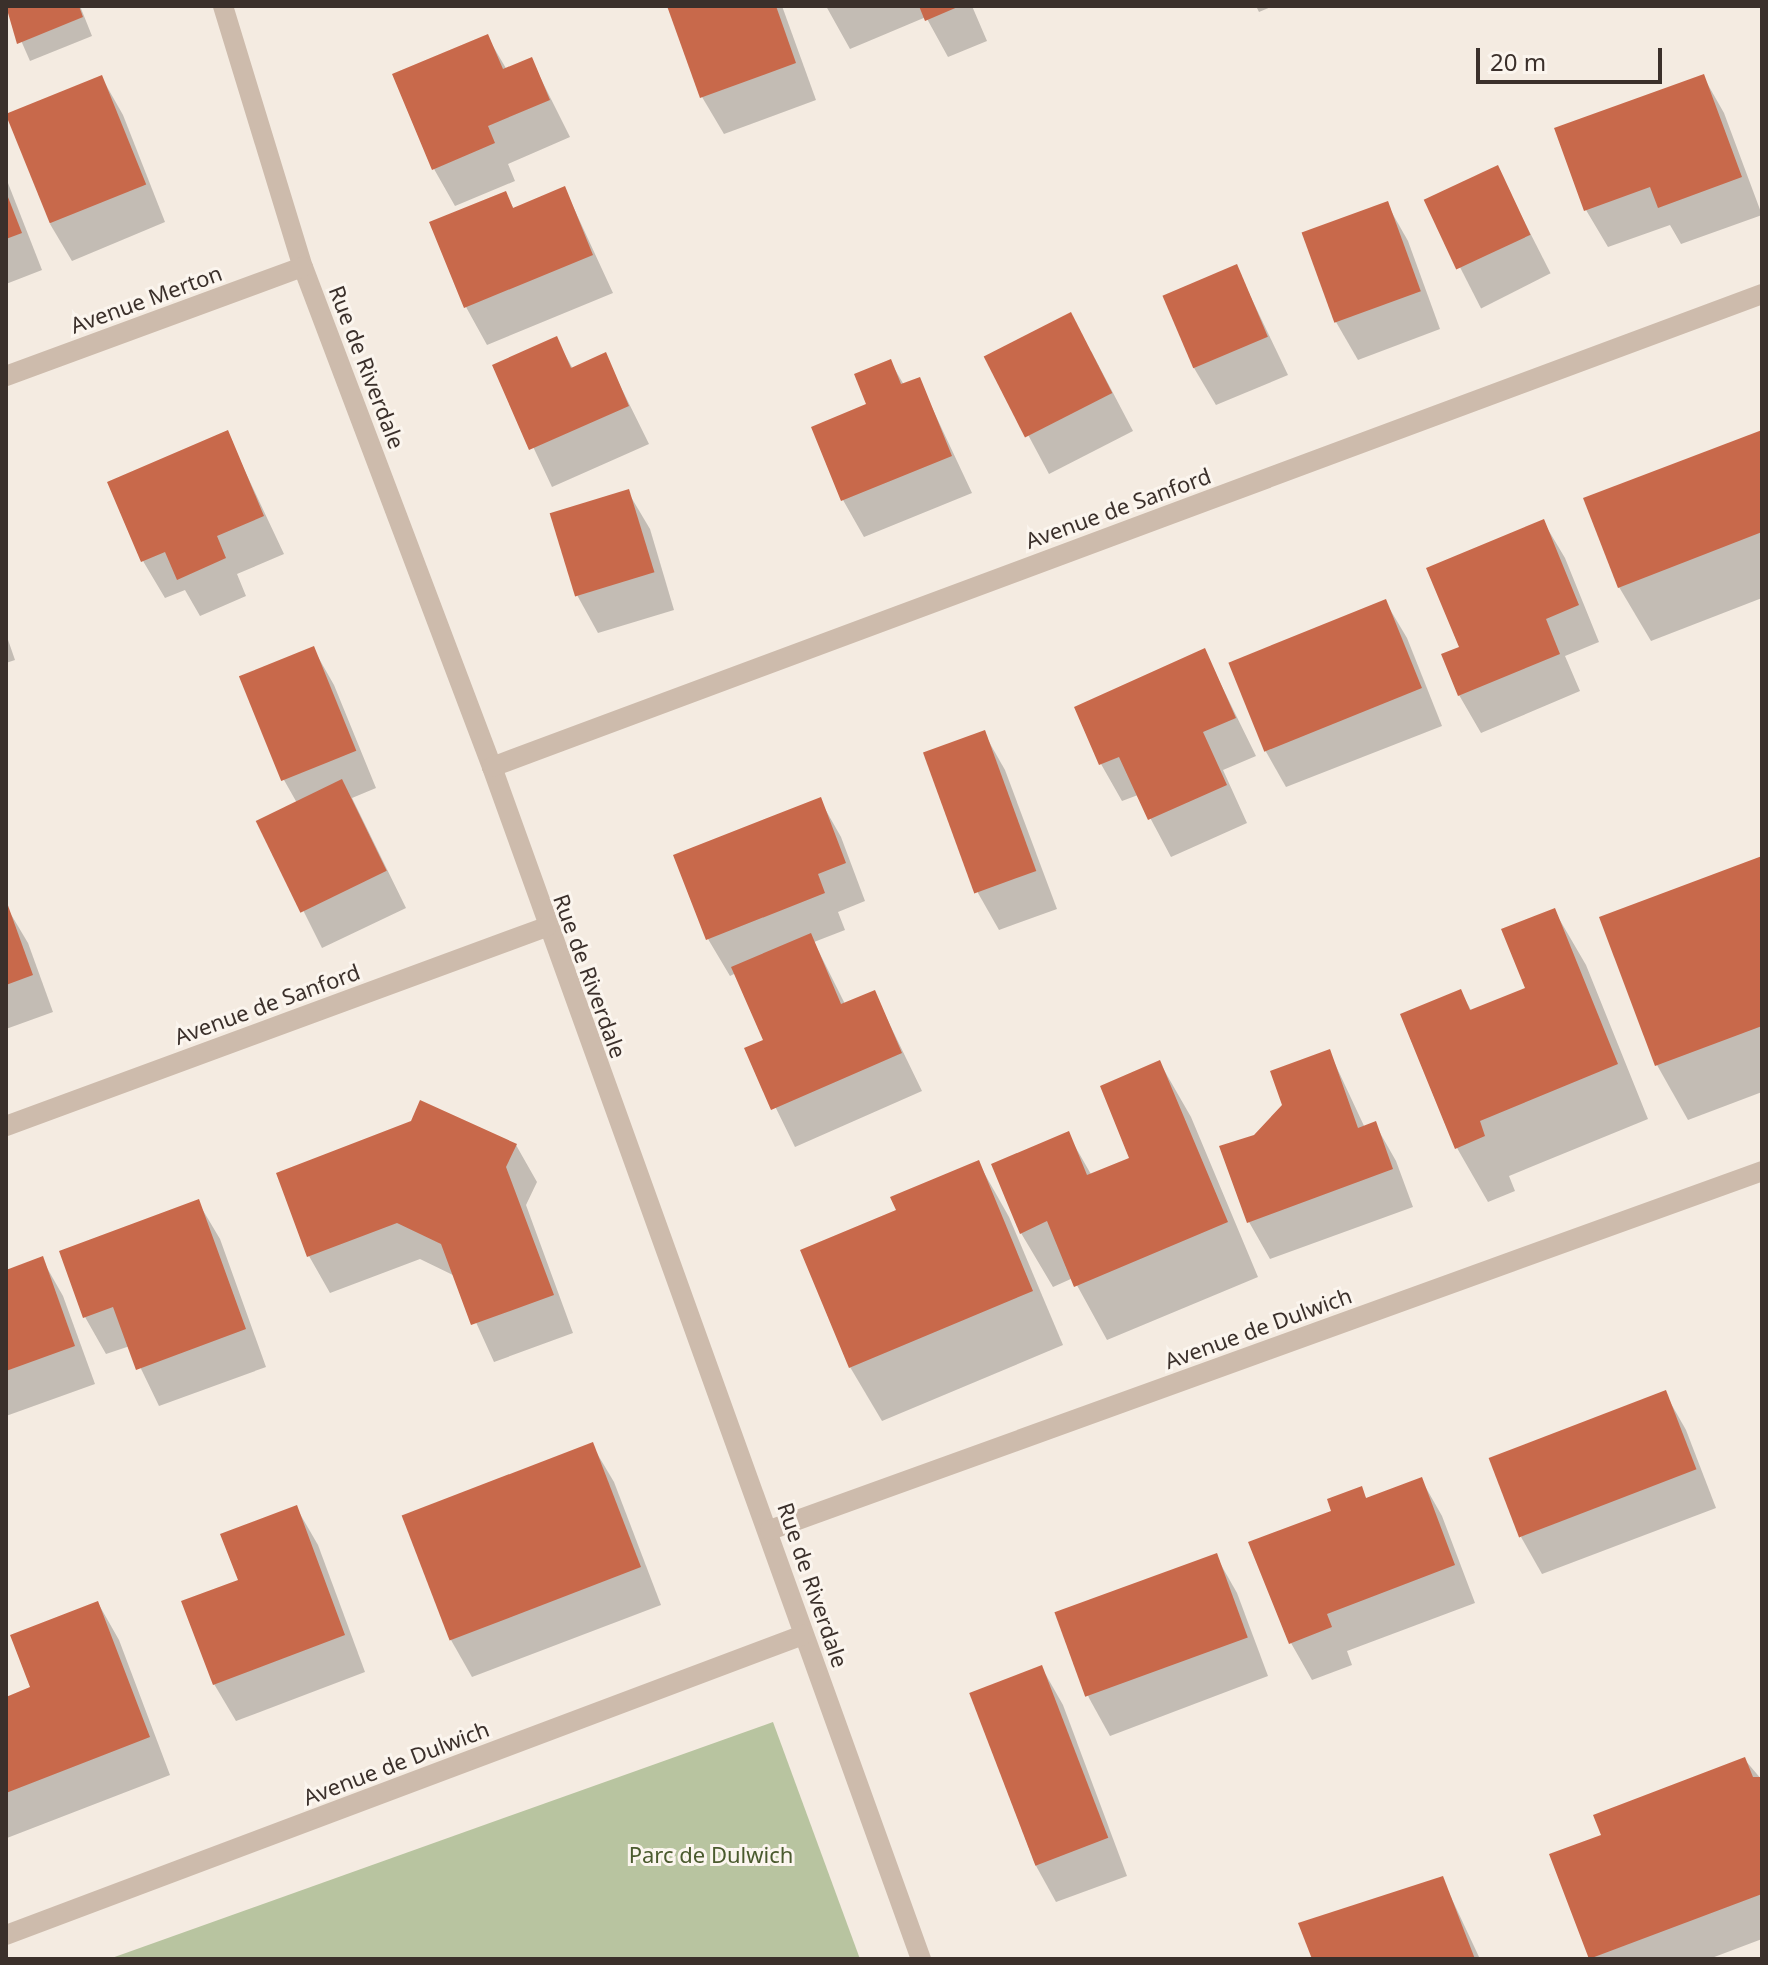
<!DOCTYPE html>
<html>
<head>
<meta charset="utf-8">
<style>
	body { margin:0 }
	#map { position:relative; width:1768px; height:1965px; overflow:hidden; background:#f4ebe1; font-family:"Noto Sans",sans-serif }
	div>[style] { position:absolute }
	.green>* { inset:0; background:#b8c4a0 }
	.shadow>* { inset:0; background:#0003; transform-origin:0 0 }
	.building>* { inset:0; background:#c8694b; transform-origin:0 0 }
	.street>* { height:20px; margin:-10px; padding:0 10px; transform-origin:10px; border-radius:10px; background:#cdbbac }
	span { translate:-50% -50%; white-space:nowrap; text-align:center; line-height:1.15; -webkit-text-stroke:6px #fbf5ee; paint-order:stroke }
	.street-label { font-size:22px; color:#3b302b }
	.park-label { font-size:22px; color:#4a5a2e }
	.frame { position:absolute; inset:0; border:8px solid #3b302b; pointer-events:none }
	.scale { position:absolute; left:1476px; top:48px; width:186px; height:36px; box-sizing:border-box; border:4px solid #3b302b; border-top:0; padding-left:10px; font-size:24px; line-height:28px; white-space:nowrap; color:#3b302b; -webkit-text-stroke:6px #fbf5ee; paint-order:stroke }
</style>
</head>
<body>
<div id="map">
	<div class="green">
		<div style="clip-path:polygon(773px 1722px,860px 1959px,109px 1959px)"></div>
	</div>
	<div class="shadow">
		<div style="clip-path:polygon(6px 6px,80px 6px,92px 36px,30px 61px)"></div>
		<div style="clip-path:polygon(669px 6px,782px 6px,816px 100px,724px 134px,702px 97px)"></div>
		<div style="clip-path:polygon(826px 6px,972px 6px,987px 41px,948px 57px,926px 17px,850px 49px)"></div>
		<div style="clip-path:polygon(1256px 6px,1273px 6px,1259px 12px)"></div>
		<div style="clip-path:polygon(487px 36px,507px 70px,531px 59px,570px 137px,508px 164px,515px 181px,455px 206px,434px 169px)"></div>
		<div style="clip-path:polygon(1703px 76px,1724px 113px,1762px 215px,1681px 244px,1670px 225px,1608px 247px,1586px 210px)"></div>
		<div style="clip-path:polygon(102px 78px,123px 115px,165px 222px,72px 261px,50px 224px)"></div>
		<div style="left:1497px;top:168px;width:118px;height:78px;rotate:63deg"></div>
		<div style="clip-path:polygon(6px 178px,42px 270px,6px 284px)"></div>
		<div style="clip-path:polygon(565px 189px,613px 293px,487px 345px,466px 307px,432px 223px,505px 193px,514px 209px)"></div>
		<div style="clip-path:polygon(1387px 204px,1408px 241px,1440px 329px,1358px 360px,1336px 322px,1304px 235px)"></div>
		<div style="clip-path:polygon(1236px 266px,1288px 375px,1216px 405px,1194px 368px)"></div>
		<div style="clip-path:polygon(556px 339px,573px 369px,605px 355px,649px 444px,552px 487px,495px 366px)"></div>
		<div style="clip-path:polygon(1091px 351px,1133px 431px,1049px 474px,987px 358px)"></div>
		<div style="clip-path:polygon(890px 361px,904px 385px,919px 380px,972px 493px,864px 537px,843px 500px,868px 405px)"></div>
		<div style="clip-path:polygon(1762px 432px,1762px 598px,1651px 641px,1619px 587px)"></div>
		<div style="clip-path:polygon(227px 433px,284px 554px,237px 574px,246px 596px,200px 616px,185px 590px,165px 598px,143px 561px)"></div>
		<div style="clip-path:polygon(628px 492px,650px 529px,674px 610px,598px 633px,577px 595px)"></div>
		<div style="clip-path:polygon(1543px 521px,1565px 558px,1599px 642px,1565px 656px,1580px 691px,1481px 733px,1459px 695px,1462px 648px)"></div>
		<div style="clip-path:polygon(1385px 601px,1407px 638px,1442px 726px,1286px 787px,1265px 750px)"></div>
		<div style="clip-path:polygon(6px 634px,15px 660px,6px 663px)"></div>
		<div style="clip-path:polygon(313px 648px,334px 685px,376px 788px,352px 798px,406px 908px,322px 948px,259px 822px,297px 803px,284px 780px)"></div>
		<div style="clip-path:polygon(1204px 650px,1256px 756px,1223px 770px,1247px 823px,1171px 857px,1138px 795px,1122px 801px,1101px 764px)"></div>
		<div style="clip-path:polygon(984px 733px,1005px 770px,1057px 909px,999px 930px,978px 893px)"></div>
		<div style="clip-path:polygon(820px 800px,841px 837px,865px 901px,838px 912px,845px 930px,814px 942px,845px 1004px,874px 992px,922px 1091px,795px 1147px,747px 1049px,765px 1041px,736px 973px,730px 976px,708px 939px)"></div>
		<div style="clip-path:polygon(1762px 861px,1762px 1092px,1688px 1120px,1657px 1065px,1602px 919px)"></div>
		<div style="clip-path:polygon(6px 906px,28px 943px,53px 1012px,6px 1029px)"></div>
		<div style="clip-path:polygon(1554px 910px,1586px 965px,1648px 1119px,1509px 1176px,1515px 1191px,1488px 1202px,1457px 1148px,1461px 992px,1472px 1012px,1528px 989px)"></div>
		<div style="clip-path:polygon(1329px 1051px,1365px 1128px,1375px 1124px,1396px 1161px,1413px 1207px,1270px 1259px,1249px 1222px,1255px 1137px)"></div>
		<div style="clip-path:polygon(1160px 1063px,1191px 1117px,1258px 1277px,1107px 1340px,1073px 1278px,1053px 1287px,1021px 1233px,1068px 1134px,1092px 1176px,1131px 1160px)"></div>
		<div style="clip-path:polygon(516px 1145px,537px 1182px,526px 1205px,573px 1333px,494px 1362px,455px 1276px,420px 1259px,330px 1293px,309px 1256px)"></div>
		<div style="clip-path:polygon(978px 1162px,1009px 1217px,1063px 1345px,882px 1421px,850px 1367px,898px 1211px)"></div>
		<div style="clip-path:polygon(198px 1202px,220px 1239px,266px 1367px,159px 1406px,130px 1346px,106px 1354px,85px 1317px)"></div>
		<div style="clip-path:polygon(42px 1259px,63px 1296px,95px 1384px,6px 1416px,6px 1272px)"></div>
		<div style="clip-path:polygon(1665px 1393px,1686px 1430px,1716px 1508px,1542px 1574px,1521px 1537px)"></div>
		<div style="clip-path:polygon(592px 1445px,614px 1482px,661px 1605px,472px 1677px,451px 1640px)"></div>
		<div style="clip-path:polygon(1421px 1479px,1442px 1516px,1475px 1603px,1347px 1651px,1352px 1665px,1312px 1680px,1291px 1643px,1334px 1512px,1361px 1489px,1367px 1500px)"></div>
		<div style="clip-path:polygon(296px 1507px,318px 1545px,365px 1672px,236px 1721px,214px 1684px,240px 1581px)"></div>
		<div style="clip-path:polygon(1216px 1556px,1237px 1593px,1268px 1676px,1110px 1736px,1089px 1698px,1058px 1616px)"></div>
		<div style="clip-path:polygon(98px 1603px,119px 1640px,170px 1775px,7px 1838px,6px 1699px,33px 1689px)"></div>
		<div style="clip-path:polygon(1042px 1668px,1063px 1705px,1127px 1876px,1056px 1902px,1035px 1864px,971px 1695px)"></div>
		<div style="clip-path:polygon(1745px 1760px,1762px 1780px,1762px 1939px,1709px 1959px,1591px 1959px,1552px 1855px,1604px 1836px)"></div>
		<div style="clip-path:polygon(1442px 1878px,1480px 1959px,1314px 1959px)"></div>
	</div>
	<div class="building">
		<div style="clip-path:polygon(6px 6px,79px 6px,83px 17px,17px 44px)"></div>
		<div style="clip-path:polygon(667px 6px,776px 6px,796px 63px,700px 98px)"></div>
		<div style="clip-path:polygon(919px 6px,960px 6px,925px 21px)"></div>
		<div style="clip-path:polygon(488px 34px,503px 69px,532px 57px,550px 100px,488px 126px,495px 143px,432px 170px,392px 74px)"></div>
		<div style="clip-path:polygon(1704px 74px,1742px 177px,1658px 208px,1650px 187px,1584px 211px,1554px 128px)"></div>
		<div style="left:102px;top:75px;width:118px;height:104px;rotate:68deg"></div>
		<div style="left:1498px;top:165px;width:77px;height:82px;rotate:65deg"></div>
		<div style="clip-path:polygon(565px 186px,593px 255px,464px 308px,429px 222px,506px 191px,513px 208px)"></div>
		<div style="clip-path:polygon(6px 192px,22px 233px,6px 239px)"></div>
		<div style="left:1388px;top:201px;width:96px;height:92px;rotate:70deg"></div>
		<div style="left:1237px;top:264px;width:79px;height:81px;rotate:67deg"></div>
		<div style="left:1071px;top:312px;width:91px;height:98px;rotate:63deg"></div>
		<div style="clip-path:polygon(557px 336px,571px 368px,606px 352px,629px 406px,529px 450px,492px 365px)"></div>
		<div style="clip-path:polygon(891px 359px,901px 384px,920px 377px,952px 456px,841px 501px,811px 427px,866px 404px,854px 374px)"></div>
		<div style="clip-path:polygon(228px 430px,264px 516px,217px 536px,226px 558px,177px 580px,165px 552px,141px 562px,107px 482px)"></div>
		<div style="clip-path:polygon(1762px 430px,1762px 532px,1618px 588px,1583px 498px)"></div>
		<div style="left:629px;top:489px;width:87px;height:83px;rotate:73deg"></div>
		<div style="clip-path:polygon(1544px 519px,1579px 605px,1546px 619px,1560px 654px,1458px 696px,1441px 654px,1459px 647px,1426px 568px)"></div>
		<div style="left:1386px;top:599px;width:96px;height:170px;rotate:68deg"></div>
		<div style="left:314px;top:646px;width:113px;height:81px;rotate:68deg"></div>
		<div style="clip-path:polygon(1205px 648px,1236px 718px,1203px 732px,1227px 785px,1148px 820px,1119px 757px,1099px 765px,1074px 707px)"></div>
		<div style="left:985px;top:730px;width:150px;height:66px;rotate:70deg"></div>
		<div style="left:342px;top:779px;width:102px;height:96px;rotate:64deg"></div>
		<div style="clip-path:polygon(821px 797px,846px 863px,818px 874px,825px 893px,706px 940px,673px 855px)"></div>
		<div style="clip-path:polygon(1762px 856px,1762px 1026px,1655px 1066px,1599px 917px)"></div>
		<div style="clip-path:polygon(6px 900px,33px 975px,6px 985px)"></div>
		<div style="clip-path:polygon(1555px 908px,1618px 1064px,1480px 1121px,1485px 1136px,1455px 1149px,1400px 1014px,1461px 989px,1470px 1010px,1525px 988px,1501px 929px)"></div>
		<div style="clip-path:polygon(811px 933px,841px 1004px,875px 990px,902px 1053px,771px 1110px,744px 1048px,763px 1040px,731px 967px)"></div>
		<div style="clip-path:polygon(1330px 1049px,1358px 1128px,1376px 1121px,1393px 1169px,1247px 1223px,1219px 1146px,1254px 1135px,1282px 1105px,1270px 1071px)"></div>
		<div style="clip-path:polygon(1160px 1060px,1228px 1222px,1074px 1287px,1047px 1221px,1020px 1234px,991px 1164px,1069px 1131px,1087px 1175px,1129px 1158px,1100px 1086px)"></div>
		<div style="clip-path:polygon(420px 1100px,517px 1144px,506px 1167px,554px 1295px,471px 1325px,441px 1244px,397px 1223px,307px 1257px,276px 1173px,411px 1121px)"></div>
		<div style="clip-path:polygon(979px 1160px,1033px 1291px,849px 1368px,800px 1250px,896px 1210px,890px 1197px)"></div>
		<div style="clip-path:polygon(199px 1199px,246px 1329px,136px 1370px,113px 1307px,83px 1318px,59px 1251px)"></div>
		<div style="clip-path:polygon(43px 1256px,75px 1346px,6px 1371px,6px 1270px)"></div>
		<div style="left:1666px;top:1390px;width:85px;height:190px;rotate:69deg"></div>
		<div style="left:593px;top:1442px;width:134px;height:205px;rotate:69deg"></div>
		<div style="clip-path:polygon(1422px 1477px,1455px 1565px,1327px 1614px,1332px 1627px,1289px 1644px,1248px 1542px,1331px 1511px,1327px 1499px,1362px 1486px,1366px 1498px)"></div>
		<div style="clip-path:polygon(297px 1505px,345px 1635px,213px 1685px,181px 1601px,238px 1580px,220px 1534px)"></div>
		<div style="left:1217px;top:1553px;width:90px;height:173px;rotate:70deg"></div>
		<div style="clip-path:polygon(98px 1601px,150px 1737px,6px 1793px,6px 1697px,30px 1687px,10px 1635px)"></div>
		<div style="left:1042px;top:1665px;width:185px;height:78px;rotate:69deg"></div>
		<div style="clip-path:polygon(1745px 1757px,1753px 1777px,1762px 1777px,1762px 1894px,1589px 1959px,1549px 1854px,1601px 1835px,1593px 1815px)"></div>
		<div style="clip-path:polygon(1443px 1876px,1475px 1959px,1312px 1959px,1298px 1923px)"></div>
	</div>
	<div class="street">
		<div style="left:223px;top:6px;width:273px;rotate:73deg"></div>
		<div style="left:303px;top:267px;width:535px;rotate:69.29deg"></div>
		<div style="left:492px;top:767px;width:1267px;rotate:70.21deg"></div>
		<div style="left:6px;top:376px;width:316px;rotate:-20.2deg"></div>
		<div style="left:492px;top:767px;width:1355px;rotate:-20.43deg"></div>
		<div style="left:6px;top:1126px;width:576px;rotate:-20.23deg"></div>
		<div style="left:770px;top:1530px;width:1055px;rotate:-19.89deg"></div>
		<div style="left:6px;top:1935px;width:852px;rotate:-20.63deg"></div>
	</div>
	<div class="street-label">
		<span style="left:146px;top:299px;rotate:-20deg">Avenue Merton</span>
		<span style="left:367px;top:367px;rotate:69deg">Rue de Riverdale</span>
		<span style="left:1118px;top:508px;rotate:-20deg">Avenue de Sanford</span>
		<span style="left:590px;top:976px;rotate:70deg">Rue de Riverdale</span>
		<span style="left:267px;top:1004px;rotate:-20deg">Avenue de Sanford</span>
		<span style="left:1258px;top:1328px;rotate:-20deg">Avenue de Dulwich</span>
		<span style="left:813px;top:1585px;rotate:71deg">Rue de Riverdale</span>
		<span style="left:396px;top:1763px;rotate:-21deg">Avenue de Dulwich</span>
	</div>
	<div class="park-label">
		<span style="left:711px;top:1855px">Parc de Dulwich</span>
	</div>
	<div class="frame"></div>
	<div class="scale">20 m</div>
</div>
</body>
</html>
